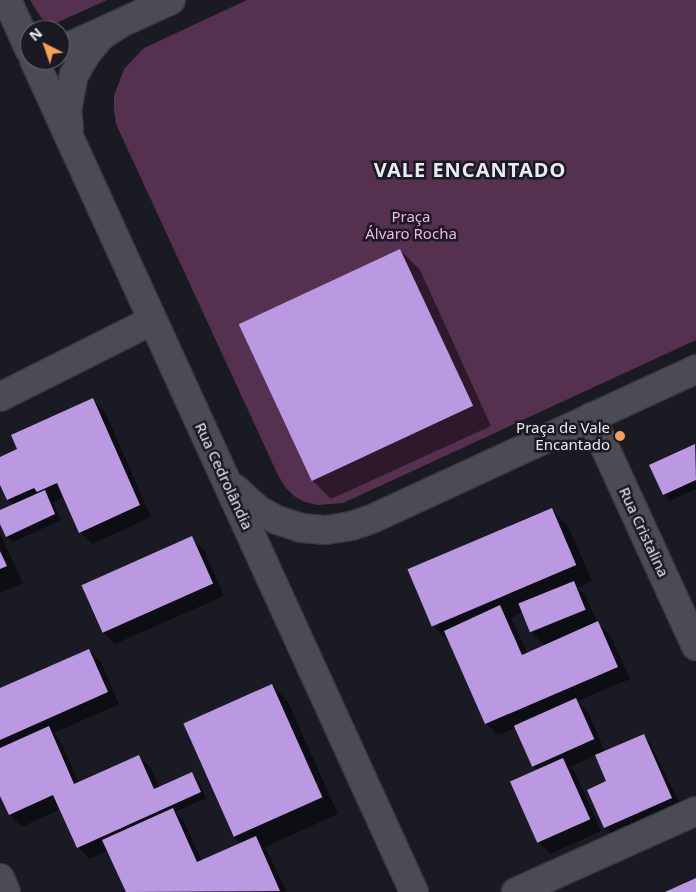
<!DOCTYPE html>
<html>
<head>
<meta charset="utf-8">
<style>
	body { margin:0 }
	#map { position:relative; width:696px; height:892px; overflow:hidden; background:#1a1b22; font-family:"Noto Sans",sans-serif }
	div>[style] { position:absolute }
	.green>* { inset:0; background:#55304f }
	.shadow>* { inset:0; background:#0007 }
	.building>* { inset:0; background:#bb99e2; transform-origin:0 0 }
	.roads { filter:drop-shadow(1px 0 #37383d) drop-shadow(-1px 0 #37383d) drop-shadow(0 1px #37383d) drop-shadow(0 -1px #37383d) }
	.street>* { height:28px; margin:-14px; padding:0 14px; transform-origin:14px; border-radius:14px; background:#4a4b53 }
	.dots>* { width:14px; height:14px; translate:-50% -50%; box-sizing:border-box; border:2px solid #1a1b22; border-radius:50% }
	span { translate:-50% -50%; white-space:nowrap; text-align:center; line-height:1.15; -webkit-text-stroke:5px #1a1b22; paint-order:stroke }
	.park-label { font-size:15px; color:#f8b0ea }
	.poi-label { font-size:15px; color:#eaebf0 }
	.right { translate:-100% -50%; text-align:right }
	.street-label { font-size:15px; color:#eaebf0 }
	.district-label { font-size:20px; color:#eaebf0; font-weight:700; letter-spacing:1px }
	.north { position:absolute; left:20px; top:20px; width:50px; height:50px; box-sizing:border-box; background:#1a1b22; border:1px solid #6d6e74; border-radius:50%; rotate:319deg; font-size:14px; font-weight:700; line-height:20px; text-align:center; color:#eaebf0 }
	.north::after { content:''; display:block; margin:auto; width:18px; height:22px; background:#fb9e50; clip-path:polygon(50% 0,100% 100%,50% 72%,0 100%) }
</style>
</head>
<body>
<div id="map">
	<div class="green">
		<div style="clip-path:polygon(30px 0,107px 0,56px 23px,42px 19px)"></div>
		<div style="clip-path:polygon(247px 0,696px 0,696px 340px,343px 503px,318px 505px,305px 502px,294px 496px,285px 487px,278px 475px,116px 124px,114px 110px,114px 96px,124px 69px,144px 48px)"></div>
	</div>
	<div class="shadow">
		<div style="clip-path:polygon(400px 250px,420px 270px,491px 426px,331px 499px,311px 479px)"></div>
		<div style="clip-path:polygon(93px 400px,105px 412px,151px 517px,92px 544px,80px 532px,64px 497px,53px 502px,61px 520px,13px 542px,7px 536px,0 520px,0 511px,13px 505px,8px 500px,0 482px,0 458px,19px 450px)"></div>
		<div style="clip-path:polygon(694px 446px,696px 489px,670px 501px,664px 495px)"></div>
		<div style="clip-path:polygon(evenodd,551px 510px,568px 526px,592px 581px,578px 588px,585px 595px,598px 623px,610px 635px,630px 679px,577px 701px,588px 712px,605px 752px,643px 735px,649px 741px,683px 810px,617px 840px,605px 828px,589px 790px,609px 781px,596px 755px,570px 767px,575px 772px,601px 831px,550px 854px,538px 841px,537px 771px,533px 766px,516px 728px,498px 735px,486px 723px,451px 644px,435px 628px,551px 510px,523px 612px,532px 633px,545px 646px,528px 654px,511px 618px,523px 612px)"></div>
		<div style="clip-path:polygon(0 533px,23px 583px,0 593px)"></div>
		<div style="clip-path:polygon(191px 538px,204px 550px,224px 596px,115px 644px,103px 632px)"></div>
		<div style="clip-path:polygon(89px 650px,101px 662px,119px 704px,54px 733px,60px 740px,79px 783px,139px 756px,151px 768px,160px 788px,192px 774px,198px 780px,206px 798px,175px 812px,184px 822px,202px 861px,241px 844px,234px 837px,272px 685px,288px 702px,338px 814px,265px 847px,287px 892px,127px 892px,109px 850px,90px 859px,78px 847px,61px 809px,22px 827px,10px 815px,0 793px,0 689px)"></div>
	</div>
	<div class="building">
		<div style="left:400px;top:249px;width:173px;height:178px;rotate:65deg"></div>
		<div style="clip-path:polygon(93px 398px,140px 505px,79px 533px,57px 483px,37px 492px,34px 488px,7px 500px,0 485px,0 457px,17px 449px,11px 435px)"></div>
		<div style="clip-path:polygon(695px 444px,696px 480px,663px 495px,649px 465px)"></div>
		<div style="clip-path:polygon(45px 490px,55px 514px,6px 537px,0 524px,0 510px)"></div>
		<div style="left:552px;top:508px;width:62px;height:157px;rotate:67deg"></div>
		<div style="left:192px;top:536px;width:52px;height:121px;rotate:66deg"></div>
		<div style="clip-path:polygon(0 551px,7px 566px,0 569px)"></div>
		<div style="left:574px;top:581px;width:31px;height:60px;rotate:68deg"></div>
		<div style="clip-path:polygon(500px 605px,522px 655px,598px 621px,618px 667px,485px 724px,444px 631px)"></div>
		<div style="clip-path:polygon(89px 649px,108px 692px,0 740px,0 688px)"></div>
		<div style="left:272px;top:684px;width:124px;height:97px;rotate:66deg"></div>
		<div style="left:576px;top:698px;width:45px;height:68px;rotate:66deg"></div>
		<div style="clip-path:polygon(49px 726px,74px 784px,139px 755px,154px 789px,192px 772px,201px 792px,77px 848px,53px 795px,9px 815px,0 796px,0 748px)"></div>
		<div style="clip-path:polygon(644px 734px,672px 798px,604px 828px,587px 790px,606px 781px,595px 755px)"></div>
		<div style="left:563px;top:758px;width:67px;height:58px;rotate:66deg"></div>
		<div style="clip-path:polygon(173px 808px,197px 862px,256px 836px,280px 891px,126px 892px,102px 840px)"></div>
		<div style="clip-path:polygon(696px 878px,696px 892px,665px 892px)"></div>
	</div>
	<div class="roads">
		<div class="street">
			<div style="left:7px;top:0;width:56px;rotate:65.7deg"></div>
			<div style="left:60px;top:47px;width:8px"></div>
			<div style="left:68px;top:47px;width:113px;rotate:-24.5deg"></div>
			<div style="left:34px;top:60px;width:915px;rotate:65.45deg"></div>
			<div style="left:69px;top:128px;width:18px;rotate:-96deg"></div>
			<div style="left:67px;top:110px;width:36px;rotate:-79deg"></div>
			<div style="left:74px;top:75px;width:24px;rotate:-60deg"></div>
			<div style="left:86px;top:54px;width:23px;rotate:-50deg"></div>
			<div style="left:101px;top:36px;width:24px;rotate:-33deg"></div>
			<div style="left:0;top:397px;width:171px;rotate:-26.7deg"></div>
			<div style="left:591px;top:417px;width:252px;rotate:65.4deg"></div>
			<div style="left:234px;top:488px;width:31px;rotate:42deg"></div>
			<div style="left:257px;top:509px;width:23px;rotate:29deg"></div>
			<div style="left:277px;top:520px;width:26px;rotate:18deg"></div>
			<div style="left:302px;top:528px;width:24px;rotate:5deg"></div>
			<div style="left:326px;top:530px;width:25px;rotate:-9deg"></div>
			<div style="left:351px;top:526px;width:24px;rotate:-19deg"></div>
			<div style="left:374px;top:518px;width:355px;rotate:-24.8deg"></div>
			<div style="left:0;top:878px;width:15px;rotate:67deg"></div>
			<div style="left:516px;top:892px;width:197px;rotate:-24.2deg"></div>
		</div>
	</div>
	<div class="dots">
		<div style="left:620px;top:436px;background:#fb9e50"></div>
	</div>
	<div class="park-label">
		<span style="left:411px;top:225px">Praça<br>Álvaro Rocha</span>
	</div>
	<div class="poi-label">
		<span class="right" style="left:610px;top:436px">Praça de Vale<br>Encantado</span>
	</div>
	<div class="street-label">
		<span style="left:224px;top:476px;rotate:65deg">Rua Cedrolândia</span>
		<span style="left:644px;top:532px;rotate:65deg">Rua Cristalina</span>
	</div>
	<div class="district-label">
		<span style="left:470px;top:169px">VALE ENCANTADO</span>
	</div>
	<div class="north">N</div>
</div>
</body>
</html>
